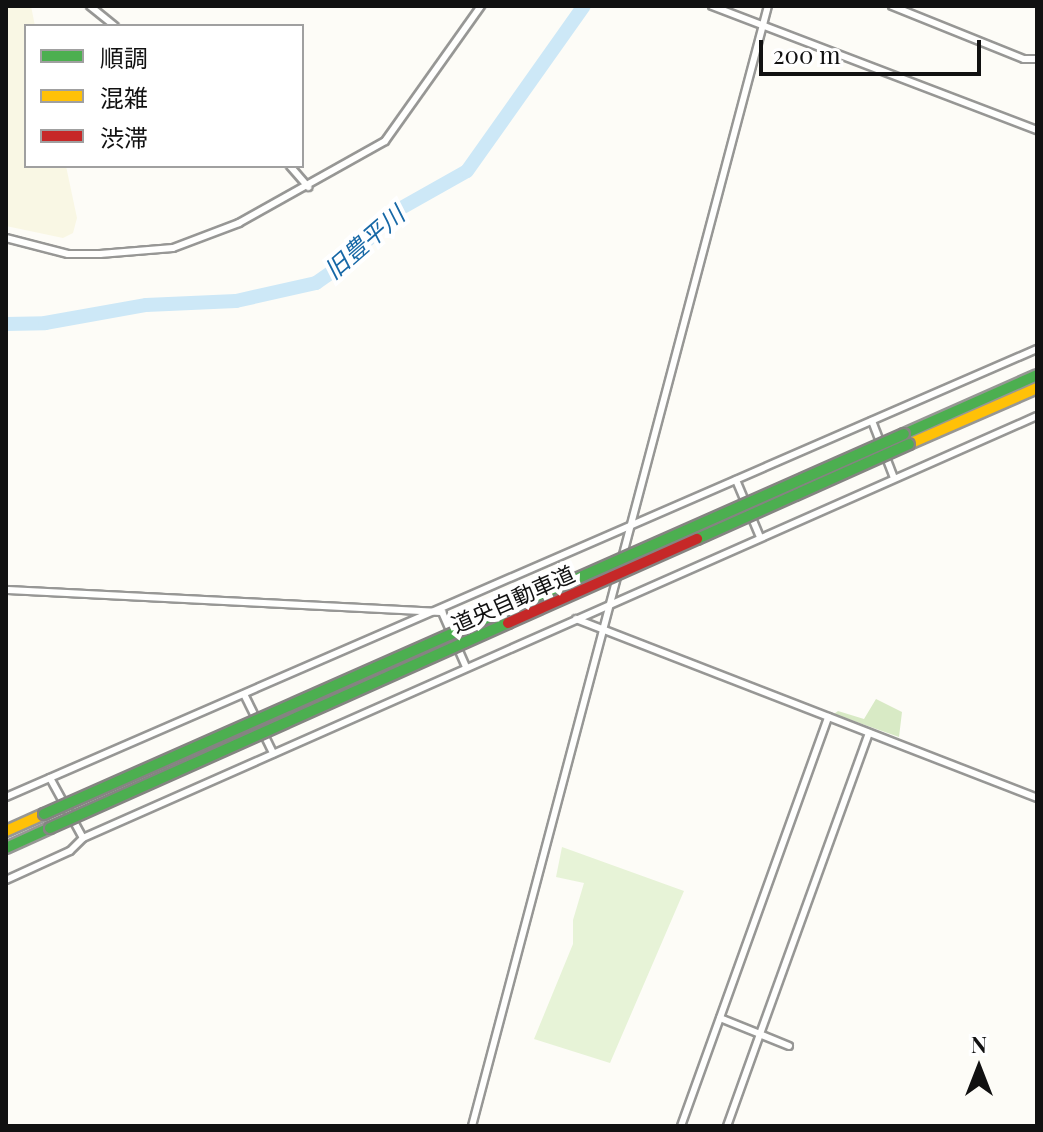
<!DOCTYPE html>
<html>
<head>
<meta charset="utf-8">
<style>
	body { margin:0 }
	#map { position:relative; width:1043px; height:1132px; overflow:hidden; background:#fdfcf7; font-family:"Playfair Display","Noto Sans JP",serif }
	div>[style] { position:absolute }
	.farmland>* { inset:0; background:#f9f7e4 }
	.green>* { inset:0; background:#e7f3d7 }
	.forest>* { inset:0; background:#d8eac5 }
	.river>* { height:14px; margin:-7px; padding:0 7px; transform-origin:7px; border-radius:7px; background:#cde8f7 }
	.roads { filter:drop-shadow(2px 0 #979795) drop-shadow(-2px 0 #979795) drop-shadow(0 2px #979795) drop-shadow(0 -2px #979795) }
	.street>* { height:6px; margin:-3px; padding:0 3px; transform-origin:3px; border-radius:3px; background:#fffffe }
	.fast>* { height:10px; margin:-5px; padding:0 5px; transform-origin:5px; border-radius:5px; background:#4caf50 }
	.slow>* { height:10px; margin:-5px; padding:0 5px; transform-origin:5px; border-radius:5px; background:#ffc107 }
	.bridges { filter:drop-shadow(2px 0 #858482) drop-shadow(-2px 0 #858482) drop-shadow(0 2px #858482) drop-shadow(0 -2px #858482) }
	.fast-bridge>* { height:10px; margin:-5px; padding:0 5px; transform-origin:5px; border-radius:5px; background:#4caf50 }
	.jam-bridge>* { height:10px; margin:-5px; padding:0 5px; transform-origin:5px; border-radius:5px; background:#c62828 }
	span { translate:-50% -50%; white-space:nowrap; text-align:center; line-height:1.15; -webkit-text-stroke:8px #fff; paint-order:stroke }
	.street-label { font-size:22px; color:#111 }
	.water-label { font-size:24px; color:#1768a6; font-style:italic }
	.frame { position:absolute; inset:0; border:8px solid #111; pointer-events:none }
	.legend { position:absolute; left:24px; top:24px; width:280px; height:144px; box-sizing:border-box; background:#fff; border:2px solid #a0a0a0; margin:0; padding:10px 14px; list-style:none; font-size:24px; color:#111 }
	.legend li { display:flex; align-items:center; gap:16px; height:40px }
	.legend b { width:40px; border:2px solid #a0a0a0 }
	.north { position:absolute; left:939px; top:1028px; width:80px; height:80px; -webkit-text-stroke:6px #fff; paint-order:stroke; rotate:0deg; font-size:22px; font-weight:700; line-height:32px; text-align:center; color:#111 }
	.north::after { content:''; display:block; margin:auto; width:28px; height:36px; background:#111; clip-path:polygon(50% 0,100% 100%,50% 72%,0 100%) }
	.scale { position:absolute; left:759px; top:40px; width:222px; height:36px; box-sizing:border-box; border:4px solid #111; border-top:0; padding-left:10px; font-size:24px; line-height:28px; white-space:nowrap; color:#111; -webkit-text-stroke:6px #fff; paint-order:stroke }
</style>
</head>
<body>
<div id="map">
	<div class="farmland">
		<div style="clip-path:polygon(6px 6px,31px 6px,35px 26px,26px 26px,26px 166px,66px 166px,77px 218px,73px 233px,63px 238px,6px 226px)"></div>
	</div>
	<div class="green">
		<div style="clip-path:polygon(562px 847px,684px 891px,610px 1063px,534px 1039px,573px 944px,573px 920px,584px 883px,556px 877px)"></div>
	</div>
	<div class="forest">
		<div style="clip-path:polygon(876px 699px,902px 712px,899px 737px,834px 714px,838px 711px,864px 719px)"></div>
	</div>
	<div class="river">
		<div style="left:6px;top:324px;width:39px;rotate:-1deg"></div>
		<div style="left:45px;top:323px;width:103px;rotate:-10.1deg"></div>
		<div style="left:146px;top:305px;width:90px;rotate:-2.5deg"></div>
		<div style="left:236px;top:301px;width:82px;rotate:-12.7deg"></div>
		<div style="left:316px;top:283px;width:38px;rotate:-35deg"></div>
		<div style="left:347px;top:261px;width:70px;rotate:-45.6deg"></div>
		<div style="left:396px;top:211px;width:81px;rotate:-29.4deg"></div>
		<div style="left:467px;top:171px;width:202px;rotate:-54.7deg"></div>
	</div>
	<div class="roads">
		<div class="street">
			<div style="left:90px;top:6px;width:32px;rotate:39deg"></div>
			<div style="left:712px;top:6px;width:348px;rotate:20.9deg"></div>
			<div style="left:892px;top:6px;width:142px;rotate:21.9deg"></div>
			<div style="left:1024px;top:59px;width:13px"></div>
			<div style="left:290px;top:166px;width:28px;rotate:49deg"></div>
			<div style="left:6px;top:238px;width:64px;rotate:14.5deg"></div>
			<div style="left:68px;top:254px;width:32px"></div>
			<div style="left:100px;top:254px;width:73px;rotate:-4.7deg"></div>
			<div style="left:173px;top:248px;width:71px;rotate:-20.7deg"></div>
			<div style="left:239px;top:223px;width:167px;rotate:-29.3deg"></div>
			<div style="left:385px;top:141px;width:166px;rotate:-54.6deg"></div>
			<div style="left:872px;top:421px;width:61px;rotate:68.9deg"></div>
			<div style="left:736px;top:480px;width:62px;rotate:67.2deg"></div>
			<div style="left:6px;top:590px;width:437px;rotate:2.9deg"></div>
			<div style="left:442px;top:612px;width:60px;rotate:66.4deg"></div>
			<div style="left:576px;top:619px;width:495px;rotate:21.2deg"></div>
			<div style="left:245px;top:696px;width:64px;rotate:63.8deg"></div>
			<div style="left:50px;top:778px;width:68px;rotate:61.2deg"></div>
			<div style="left:6px;top:797px;width:1124px;rotate:-23.49deg"></div>
			<div style="left:6px;top:880px;width:70px;rotate:-24.4deg"></div>
			<div style="left:70px;top:851px;width:18px;rotate:-45deg"></div>
			<div style="left:83px;top:838px;width:1043px;rotate:-23.86deg"></div>
			<div style="left:720px;top:1018px;width:43px;rotate:21.8deg"></div>
			<div style="left:760px;top:1034px;width:98px;rotate:109.7deg"></div>
			<div style="left:789px;top:1046px;width:31px;rotate:-158deg"></div>
			<div style="left:760px;top:1034px;width:320px;rotate:-70.1deg"></div>
			<div style="left:472px;top:1126px;width:1158px;rotate:-75.2deg"></div>
			<div style="left:681px;top:1126px;width:435px;rotate:-70.2deg"></div>
		</div>
		<div class="fast">
			<div style="left:904px;top:434px;width:145px;rotate:-23.9deg"></div>
			<div style="left:6px;top:848px;width:48px;rotate:-24.4deg"></div>
		</div>
		<div class="slow">
			<div style="left:909px;top:444px;width:140px;rotate:-23.6deg"></div>
			<div style="left:6px;top:831px;width:42px;rotate:-24.1deg"></div>
		</div>
	</div>
	<div class="bridges">
		<div class="fast-bridge">
			<div style="left:697px;top:539px;width:232px;rotate:-24.1deg"></div>
			<div style="left:44px;top:814px;width:940px;rotate:-23.84deg"></div>
			<div style="left:50px;top:828px;width:502px;rotate:-24.11deg"></div>
		</div>
		<div class="jam-bridge">
			<div style="left:508px;top:623px;width:207px;rotate:-24deg"></div>
		</div>
	</div>
	<div class="street-label">
		<span style="left:513px;top:599px;rotate:-24deg">道央自動車道</span>
	</div>
	<div class="water-label">
		<span style="left:364px;top:242px;rotate:-41deg">旧豊平川</span>
	</div>
	<div class="frame"></div>
	<ul class="legend">
	<li><b style="height:10px;background:#4caf50"></b>順調</li>
	<li><b style="height:10px;background:#ffc107"></b>混雑</li>
	<li><b style="height:10px;background:#c62828"></b>渋滞</li>
	</ul>
	<div class="north">N</div>
	<div class="scale">200 m</div>
</div>
</body>
</html>
